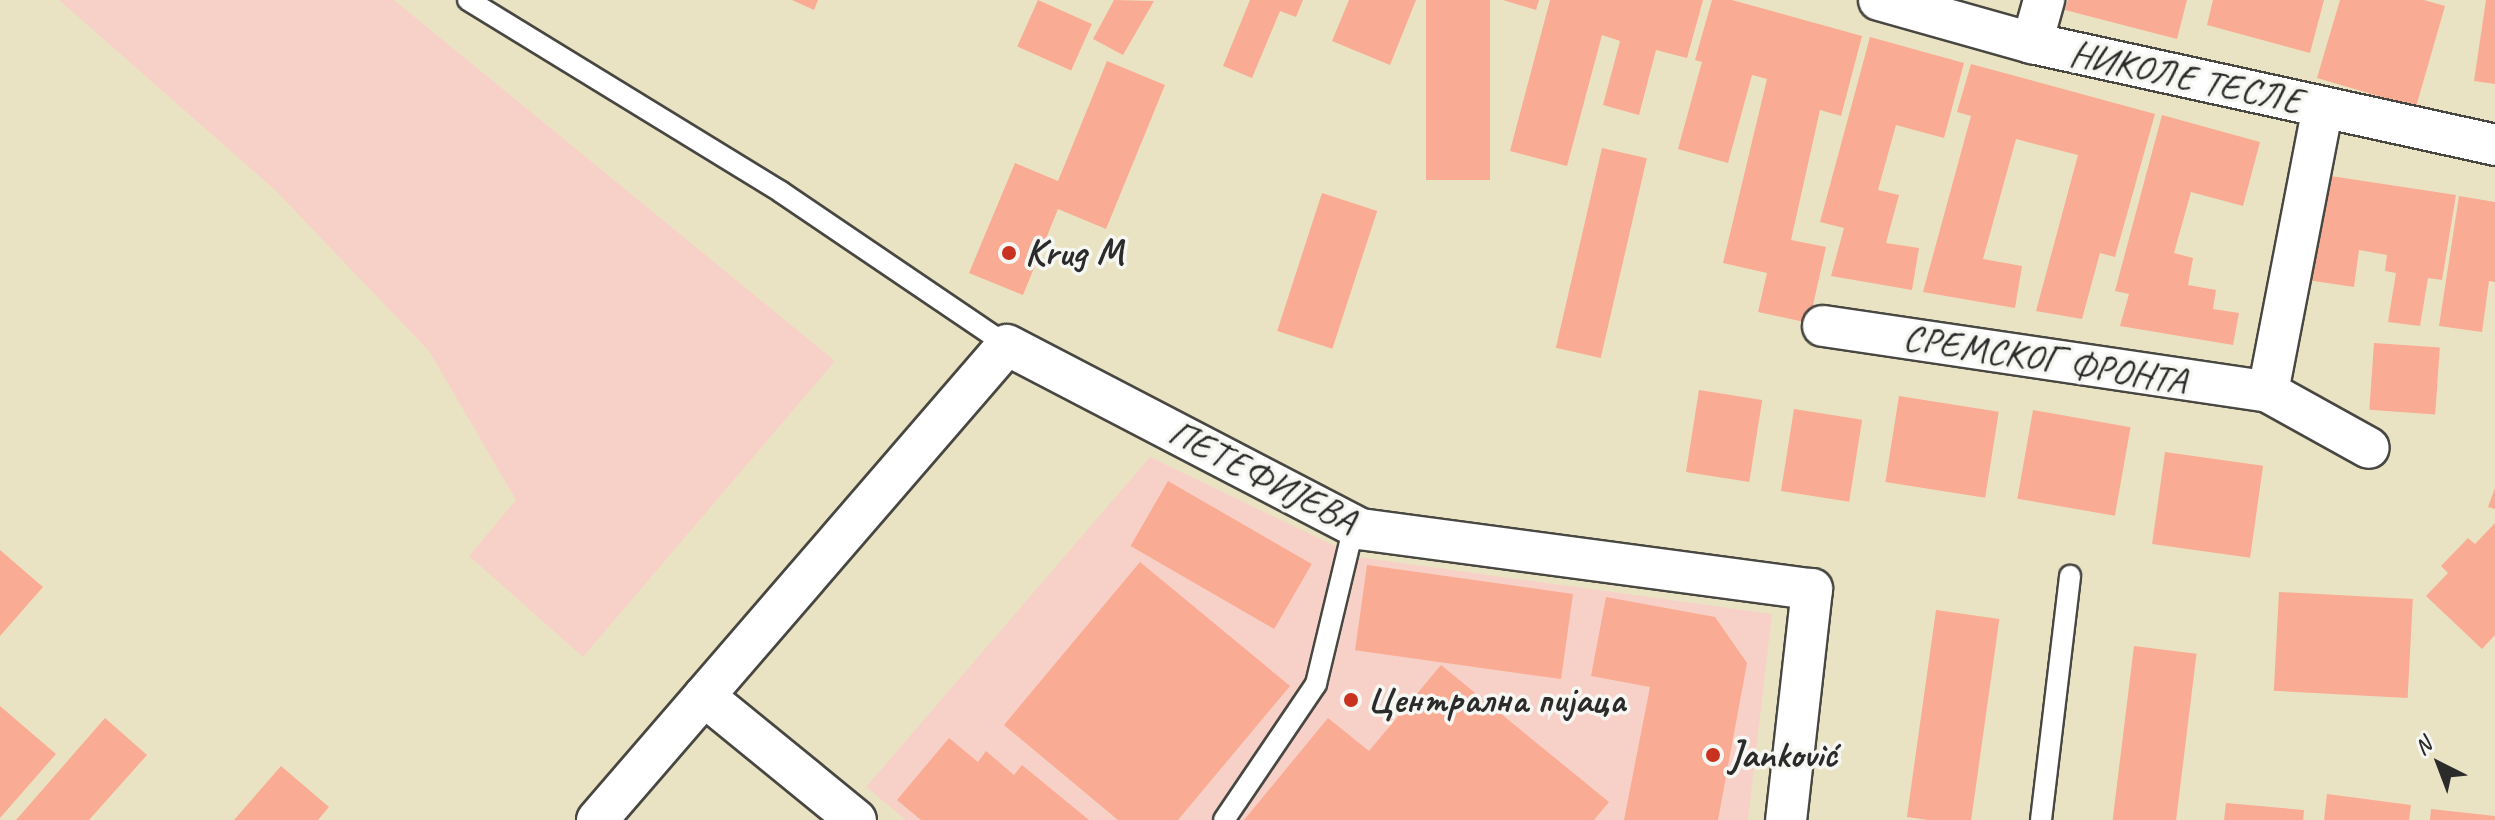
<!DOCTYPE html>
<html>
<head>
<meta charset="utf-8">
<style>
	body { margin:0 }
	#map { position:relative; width:2495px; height:820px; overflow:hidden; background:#eae3c3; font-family:Caveat,sans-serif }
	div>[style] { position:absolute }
	.built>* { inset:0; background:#f7d1c8 }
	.building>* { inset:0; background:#faab93; transform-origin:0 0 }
	.roads { filter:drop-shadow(2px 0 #484742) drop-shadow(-2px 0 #484742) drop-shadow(0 2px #484742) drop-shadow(0 -2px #484742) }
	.service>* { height:20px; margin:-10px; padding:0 10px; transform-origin:10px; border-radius:10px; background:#fff }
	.minor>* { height:40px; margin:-20px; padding:0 20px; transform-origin:20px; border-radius:20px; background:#fff }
	.dots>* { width:22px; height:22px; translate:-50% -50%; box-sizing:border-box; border:4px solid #f6f6f2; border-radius:50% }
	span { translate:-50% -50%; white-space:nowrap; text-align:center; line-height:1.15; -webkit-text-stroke:7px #f6f6f2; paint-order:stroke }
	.street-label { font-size:38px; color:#2b2b2b }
	.poi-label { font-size:38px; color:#2b2b2b; font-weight:700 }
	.left { translate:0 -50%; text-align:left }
	.north { position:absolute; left:2399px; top:724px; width:80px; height:80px; -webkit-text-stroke:6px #f6f6f2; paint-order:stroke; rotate:318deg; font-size:22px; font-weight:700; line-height:32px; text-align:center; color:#2b2b2b }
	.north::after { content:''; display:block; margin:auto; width:28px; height:36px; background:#2b2b2b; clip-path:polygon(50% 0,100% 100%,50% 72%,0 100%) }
</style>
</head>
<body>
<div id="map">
	<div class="built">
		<div style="clip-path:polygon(59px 0,394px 0,835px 361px,583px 657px,469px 556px,516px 500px,429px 351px,274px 189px)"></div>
		<div style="clip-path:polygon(1150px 457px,1358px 557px,1772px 614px,1748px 820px,906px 820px,866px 787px)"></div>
	</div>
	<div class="building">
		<div style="clip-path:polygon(792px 0,818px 0,814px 10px)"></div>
		<div style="left:1038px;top:0;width:59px;height:51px;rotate:24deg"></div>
		<div style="clip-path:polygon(1114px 0,1154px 1px,1123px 55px,1093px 39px)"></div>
		<div style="clip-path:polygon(1250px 0,1303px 0,1296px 17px,1280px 11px,1252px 78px,1223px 66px)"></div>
		<div style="clip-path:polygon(1349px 0,1416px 0,1390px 65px,1332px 41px)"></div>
		<div style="left:1426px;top:0;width:64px;height:180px"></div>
		<div style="clip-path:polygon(1503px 0,1539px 0,1536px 10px)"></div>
		<div style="clip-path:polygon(1550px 0,1703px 0,1687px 58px,1656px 50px,1639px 115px,1603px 105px,1620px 41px,1602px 35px,1567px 166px,1510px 151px)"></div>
		<div style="clip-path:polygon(1712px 0,1732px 0,1862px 36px,1841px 116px,1820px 110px,1791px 240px,1826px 247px,1809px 323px,1758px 312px,1767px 273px,1723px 263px,1767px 79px,1752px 75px,1728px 163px,1678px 149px,1702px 62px,1695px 60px)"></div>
		<div style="clip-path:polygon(2068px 0,2187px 0,2177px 39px,2065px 10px)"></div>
		<div style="clip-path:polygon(2213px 0,2324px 0,2310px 53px,2207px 25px)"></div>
		<div style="clip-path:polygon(2340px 0,2424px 0,2445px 6px,2416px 107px,2317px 78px)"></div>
		<div style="clip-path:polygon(2486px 0,2495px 0,2495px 84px,2474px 81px)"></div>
		<div style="clip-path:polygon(1870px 37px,1964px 63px,1944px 138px,1896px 125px,1878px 190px,1899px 195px,1886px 243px,1919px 248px,1912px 290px,1831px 276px,1844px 228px,1820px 222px)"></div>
		<div style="clip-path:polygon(1107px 61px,1165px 85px,1106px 229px,1058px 209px,1023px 295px,969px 273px,1015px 163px,1058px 181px)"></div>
		<div style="clip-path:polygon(1971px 64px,2155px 114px,2115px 257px,2100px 253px,2082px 319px,2036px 311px,2078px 155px,2016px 139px,1983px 259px,2022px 266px,2015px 308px,1923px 292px,1971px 116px,1957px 112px)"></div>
		<div style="clip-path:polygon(2162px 115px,2260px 142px,2243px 206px,2191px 192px,2174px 253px,2193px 258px,2188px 285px,2216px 290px,2213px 309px,2239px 313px,2233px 345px,2120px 326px,2129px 294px,2115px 291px)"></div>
		<div style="left:1602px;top:148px;width:46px;height:205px;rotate:13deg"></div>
		<div style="clip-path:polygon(2324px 175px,2456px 195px,2442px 280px,2428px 278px,2420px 326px,2388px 322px,2396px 273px,2385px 271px,2387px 255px,2359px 250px,2354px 287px,2307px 280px)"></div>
		<div style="left:1322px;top:193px;width:58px;height:145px;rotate:18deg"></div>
		<div style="clip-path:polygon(2459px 196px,2495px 202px,2495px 282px,2489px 281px,2482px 332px,2439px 326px)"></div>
		<div style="left:2374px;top:343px;width:66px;height:67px;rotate:4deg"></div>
		<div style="left:1699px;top:390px;width:64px;height:83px;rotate:9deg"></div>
		<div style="left:1899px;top:396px;width:101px;height:87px;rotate:9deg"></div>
		<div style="left:1794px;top:409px;width:69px;height:83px;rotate:9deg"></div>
		<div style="left:2033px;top:410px;width:99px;height:90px;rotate:10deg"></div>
		<div style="left:2165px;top:452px;width:99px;height:93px;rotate:8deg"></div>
		<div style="left:1168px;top:481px;width:166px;height:75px;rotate:30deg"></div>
		<div style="clip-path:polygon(2495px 488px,2495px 509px,2488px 507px)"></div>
		<div style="clip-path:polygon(2495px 523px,2495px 635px,2482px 649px,2426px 596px,2448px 573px,2441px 566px,2468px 538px,2475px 544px)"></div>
		<div style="clip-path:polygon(0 550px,43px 587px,0 636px)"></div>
		<div style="clip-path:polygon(1140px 562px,1290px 686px,1178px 820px,1118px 820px,1004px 725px)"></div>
		<div style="left:1367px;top:565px;width:208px;height:86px;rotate:8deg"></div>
		<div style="left:2279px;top:592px;width:134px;height:99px;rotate:3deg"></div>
		<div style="clip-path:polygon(1606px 597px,1715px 617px,1747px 663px,1718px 820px,1624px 820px,1650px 687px,1591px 676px)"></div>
		<div style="left:1936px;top:610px;width:64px;height:209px;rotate:8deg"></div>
		<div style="left:2134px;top:646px;width:63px;height:176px;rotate:7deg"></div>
		<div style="clip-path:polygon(1441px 665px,1609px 802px,1594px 820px,1244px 820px,1328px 718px,1369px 751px)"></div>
		<div style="clip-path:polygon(0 706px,56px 754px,0 818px)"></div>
		<div style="clip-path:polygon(105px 718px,147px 755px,89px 820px,16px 820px)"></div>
		<div style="clip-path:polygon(949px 738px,978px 762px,986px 751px,1014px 775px,1022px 765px,1089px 820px,921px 820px,897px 800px)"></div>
		<div style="clip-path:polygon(281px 766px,329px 807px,318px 820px,234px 820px)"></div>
		<div style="clip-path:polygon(2327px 794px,2411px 805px,2409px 820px,2324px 820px)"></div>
		<div style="clip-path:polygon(2226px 803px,2304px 810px,2303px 820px,2224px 820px)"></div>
		<div style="clip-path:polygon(2431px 809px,2495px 816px,2495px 820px,2430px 820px)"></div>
	</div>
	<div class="roads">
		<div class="service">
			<div style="left:468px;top:0;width:367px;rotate:31.5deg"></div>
			<div style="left:781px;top:192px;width:273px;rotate:34.1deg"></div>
			<div style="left:1224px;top:820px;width:164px;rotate:-55.9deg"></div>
			<div style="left:1316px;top:684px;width:163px;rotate:-76.5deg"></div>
			<div style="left:2041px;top:820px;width:246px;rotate:-83.2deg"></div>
		</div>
		<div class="minor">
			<div style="left:1879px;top:0;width:159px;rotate:15.7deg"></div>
			<div style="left:2032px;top:43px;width:474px;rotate:12.4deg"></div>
			<div style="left:2032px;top:43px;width:45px;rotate:-74.4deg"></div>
			<div style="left:1823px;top:326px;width:450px;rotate:8.4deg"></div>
			<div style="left:2268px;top:392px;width:115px;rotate:29deg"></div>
			<div style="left:2268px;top:392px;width:290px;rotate:-79.1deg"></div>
			<div style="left:704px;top:696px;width:196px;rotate:39.2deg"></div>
			<div style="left:597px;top:820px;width:627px;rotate:-49.2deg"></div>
			<div style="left:1007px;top:345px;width:398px;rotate:27.5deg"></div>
			<div style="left:1360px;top:529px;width:456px;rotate:7.6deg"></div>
			<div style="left:1812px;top:589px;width:232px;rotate:96.4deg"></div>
		</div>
	</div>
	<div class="dots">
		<div style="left:1009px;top:253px;background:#c8321e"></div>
		<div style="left:1351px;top:700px;background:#c8321e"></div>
		<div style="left:1713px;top:755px;background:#c8321e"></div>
	</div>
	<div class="street-label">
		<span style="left:2186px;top:77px;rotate:12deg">НИКОЛЕ ТЕСЛЕ</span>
		<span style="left:2045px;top:359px;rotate:9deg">СРЕМСКОГ ФРОНТА</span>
		<span style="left:1263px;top:476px;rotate:27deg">ПЕТЕФИЈЕВА</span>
	</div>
	<div class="poi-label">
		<span class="left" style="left:1025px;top:253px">Krug M</span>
		<span class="left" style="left:1367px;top:700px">Централна пијаца</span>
		<span class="left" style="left:1729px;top:755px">Janković</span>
	</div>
	<div class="north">N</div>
</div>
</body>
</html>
